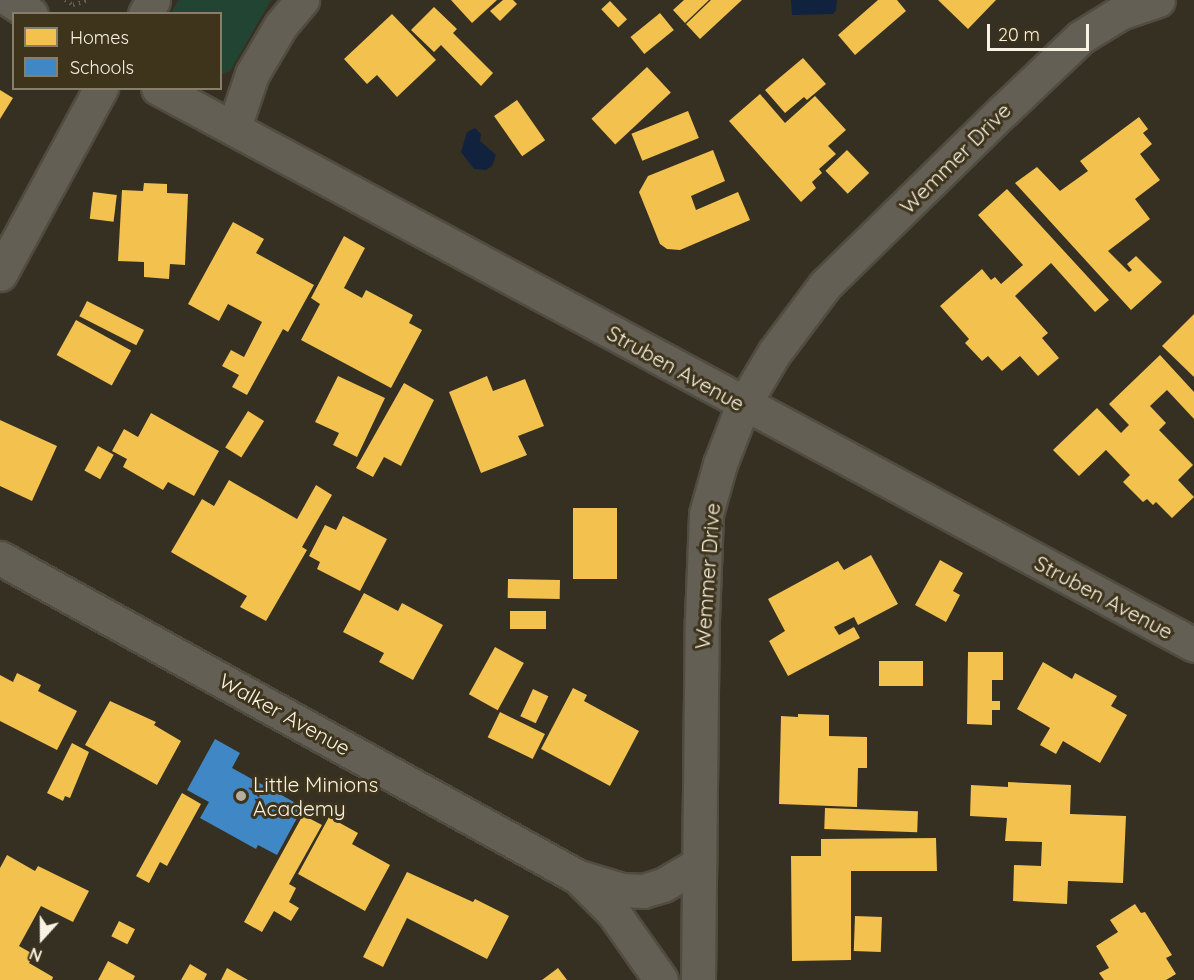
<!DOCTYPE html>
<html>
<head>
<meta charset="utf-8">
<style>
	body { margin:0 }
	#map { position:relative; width:1194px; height:980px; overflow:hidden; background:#363023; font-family:Quicksand,sans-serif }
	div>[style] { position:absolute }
	.green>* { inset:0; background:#224533 }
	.water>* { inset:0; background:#10223d }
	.homes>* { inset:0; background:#f2c14e; transform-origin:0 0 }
	.schools>* { inset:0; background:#3f88c5 }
	.path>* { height:4px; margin-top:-2px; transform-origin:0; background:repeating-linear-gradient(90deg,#666158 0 1.5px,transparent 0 6px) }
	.roads { filter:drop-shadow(2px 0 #514c40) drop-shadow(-2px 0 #514c40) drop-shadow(0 2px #514c40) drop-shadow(0 -2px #514c40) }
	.street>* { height:33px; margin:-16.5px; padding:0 16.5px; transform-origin:16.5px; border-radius:16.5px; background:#645f55 }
	.secondary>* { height:33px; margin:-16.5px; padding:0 16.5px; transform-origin:16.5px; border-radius:16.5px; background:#645f55 }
	.dots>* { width:16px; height:16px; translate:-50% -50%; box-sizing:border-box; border:3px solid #3e331b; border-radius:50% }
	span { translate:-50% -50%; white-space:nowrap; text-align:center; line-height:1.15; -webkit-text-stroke:6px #3e331b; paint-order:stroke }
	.street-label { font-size:21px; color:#f8f2e3 }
	.poi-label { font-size:21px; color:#f8f2e3 }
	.left { translate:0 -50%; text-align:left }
	.legend { position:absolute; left:12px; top:12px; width:210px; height:78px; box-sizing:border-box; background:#3e331b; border:2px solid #887f6b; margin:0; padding:8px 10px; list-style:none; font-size:18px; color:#f8f2e3 }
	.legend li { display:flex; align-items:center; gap:12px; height:30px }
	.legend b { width:30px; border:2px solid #887f6b }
	.north { position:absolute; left:12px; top:908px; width:60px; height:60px; -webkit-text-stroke:4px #3e331b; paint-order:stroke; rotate:201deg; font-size:16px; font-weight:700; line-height:24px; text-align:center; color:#f8f2e3 }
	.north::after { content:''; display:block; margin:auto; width:21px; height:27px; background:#f8f2e3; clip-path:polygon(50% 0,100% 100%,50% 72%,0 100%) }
	.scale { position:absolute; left:987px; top:24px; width:102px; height:27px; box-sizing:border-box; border:3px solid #f8f2e3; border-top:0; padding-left:8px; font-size:18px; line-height:21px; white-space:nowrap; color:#f8f2e3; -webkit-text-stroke:4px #3e331b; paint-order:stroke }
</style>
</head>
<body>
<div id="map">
	<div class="green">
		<div style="clip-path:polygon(179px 0,271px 0,230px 71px,221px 74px,220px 14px,171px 13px)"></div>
	</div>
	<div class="water">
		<div style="clip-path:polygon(791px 0,837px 0,836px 10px,833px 14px,792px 15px)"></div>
		<div style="clip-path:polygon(475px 128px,481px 134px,480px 141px,496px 155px,492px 166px,486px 170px,474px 169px,461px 152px,467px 132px)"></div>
	</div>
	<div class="homes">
		<div style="clip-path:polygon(451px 0,497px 0,472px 23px)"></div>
		<div style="clip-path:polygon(503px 0,513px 0,517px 4px,500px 21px,490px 11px)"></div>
		<div style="clip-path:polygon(684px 0,709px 0,685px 23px,673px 10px)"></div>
		<div style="clip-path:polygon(711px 0,742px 0,700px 39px,686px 24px)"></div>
		<div style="clip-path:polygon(878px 0,897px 0,906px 11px,855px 55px,838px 35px)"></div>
		<div style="clip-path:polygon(938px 0,996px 0,968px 29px)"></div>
		<div style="left:610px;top:1px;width:25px;height:12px;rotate:47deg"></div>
		<div style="clip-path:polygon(434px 7px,457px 29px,453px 33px,493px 73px,481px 86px,441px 45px,434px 52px,411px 30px)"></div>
		<div style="left:660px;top:13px;width:22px;height:38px;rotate:51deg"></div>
		<div style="clip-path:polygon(392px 14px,436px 60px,397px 97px,377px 75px,367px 84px,344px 59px)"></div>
		<div style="clip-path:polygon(803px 58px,826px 84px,807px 100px,804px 97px,785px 113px,765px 90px)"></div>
		<div style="left:647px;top:67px;width:35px;height:76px;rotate:47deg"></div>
		<div style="clip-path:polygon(0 90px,13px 98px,0 119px)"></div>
		<div style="clip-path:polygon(760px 94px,785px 123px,815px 96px,846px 130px,828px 146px,836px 154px,819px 169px,822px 173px,812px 182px,816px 188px,801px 202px,729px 121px)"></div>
		<div style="left:517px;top:100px;width:49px;height:28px;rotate:55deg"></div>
		<div style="left:688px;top:111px;width:29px;height:61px;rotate:68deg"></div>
		<div style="clip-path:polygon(1139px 117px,1148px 129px,1143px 133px,1152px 144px,1140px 154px,1160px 180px,1135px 199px,1150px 219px,1108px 251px,1129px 272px,1132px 270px,1127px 264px,1136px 256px,1162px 282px,1131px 310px,1015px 183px,1037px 167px,1060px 191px,1088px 171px,1080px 161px)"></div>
		<div style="clip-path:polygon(713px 150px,725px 181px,691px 196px,696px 210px,738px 192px,750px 220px,680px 250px,667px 249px,660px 244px,639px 192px,648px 176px)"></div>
		<div style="left:847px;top:150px;width:32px;height:30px;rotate:46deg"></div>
		<div style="clip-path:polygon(144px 183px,167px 184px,167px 193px,188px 194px,185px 265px,170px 264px,169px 279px,144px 277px,144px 262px,118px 261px,122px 190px,143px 191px)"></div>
		<div style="clip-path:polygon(1007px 189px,1109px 300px,1095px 312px,1051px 263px,1015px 296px,1048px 333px,1042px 338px,1059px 358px,1038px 376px,1020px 356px,1002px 371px,988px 356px,982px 361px,965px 343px,969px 339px,940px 306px,982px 269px,991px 280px,995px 277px,1001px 284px,1023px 265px,978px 215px)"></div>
		<div style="left:93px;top:192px;width:24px;height:27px;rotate:7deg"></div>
		<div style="clip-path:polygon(233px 222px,264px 239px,256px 253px,314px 285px,288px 332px,283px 329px,247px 395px,232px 387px,239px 375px,222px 366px,231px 350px,244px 357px,262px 322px,228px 304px,219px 321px,188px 304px)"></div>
		<div style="clip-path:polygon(344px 236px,365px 248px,344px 288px,362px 298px,366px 290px,413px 315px,409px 323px,422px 330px,391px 388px,301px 340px,320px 304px,311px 298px)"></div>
		<div style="left:87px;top:301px;width:64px;height:17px;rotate:27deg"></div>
		<div style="clip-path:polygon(1194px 314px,1194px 377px,1162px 346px)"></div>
		<div style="left:76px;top:320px;width:63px;height:40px;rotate:29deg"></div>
		<div style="clip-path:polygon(1160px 355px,1194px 392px,1194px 419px,1167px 390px,1150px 406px,1166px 423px,1159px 430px,1193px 465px,1178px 480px,1194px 497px,1172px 518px,1156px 502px,1153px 505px,1147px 499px,1143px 502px,1123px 482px,1130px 475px,1106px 450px,1079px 476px,1053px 450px,1097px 408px,1121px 433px,1129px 425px,1109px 404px)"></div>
		<div style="clip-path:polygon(338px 376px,385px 398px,357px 457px,333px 445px,339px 433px,315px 422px)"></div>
		<div style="clip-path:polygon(487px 376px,493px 391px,525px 379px,544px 426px,518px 436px,527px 455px,481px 473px,449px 392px)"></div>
		<div style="clip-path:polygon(404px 383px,434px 400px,401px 466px,384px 457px,373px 477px,356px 468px)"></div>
		<div style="left:248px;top:411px;width:19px;height:43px;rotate:32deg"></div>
		<div style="clip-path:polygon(151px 413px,219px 451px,194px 496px,168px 482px,163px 490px,123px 467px,127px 459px,112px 451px,124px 429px,138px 437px)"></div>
		<div style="clip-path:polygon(0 420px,57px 446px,32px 501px,0 486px)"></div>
		<div style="left:98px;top:446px;width:18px;height:28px;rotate:29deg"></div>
		<div style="clip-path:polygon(229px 480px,297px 519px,316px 485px,332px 495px,302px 547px,307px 550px,266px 621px,240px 607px,247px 596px,171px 552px,202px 499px,214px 506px)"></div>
		<div style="left:573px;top:508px;width:44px;height:71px"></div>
		<div style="clip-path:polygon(343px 516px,387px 539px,360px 591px,317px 569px,320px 562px,309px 556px,325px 525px,336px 530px)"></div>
		<div style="clip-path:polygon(871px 555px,898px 604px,858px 625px,854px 617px,834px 627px,839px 635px,854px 627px,860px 638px,788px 676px,769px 641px,785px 631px,768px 599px,838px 561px,844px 570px)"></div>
		<div style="clip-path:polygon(940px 560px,963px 573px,953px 591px,960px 595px,946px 622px,915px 605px)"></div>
		<div style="left:508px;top:579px;width:52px;height:19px;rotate:1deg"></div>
		<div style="clip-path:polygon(364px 593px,398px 611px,402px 603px,443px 625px,413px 680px,379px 662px,384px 653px,343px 632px)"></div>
		<div style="left:510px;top:611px;width:36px;height:18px"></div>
		<div style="left:495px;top:647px;width:33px;height:54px;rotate:29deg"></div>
		<div style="clip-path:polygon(968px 652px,1003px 652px,1003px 680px,992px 680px,992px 701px,1000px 701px,1000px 710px,992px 710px,992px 725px,967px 724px)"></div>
		<div style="left:879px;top:661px;width:44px;height:25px"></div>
		<div style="clip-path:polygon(1043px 662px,1072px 679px,1075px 673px,1117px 696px,1111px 706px,1127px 715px,1100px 763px,1063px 741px,1056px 754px,1040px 745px,1050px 728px,1017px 709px)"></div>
		<div style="clip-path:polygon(17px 673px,41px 685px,38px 691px,77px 711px,57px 750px,0 721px,0 675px,13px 682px)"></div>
		<div style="clip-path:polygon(573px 688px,587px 695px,584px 701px,639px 731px,610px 786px,541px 749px)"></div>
		<div style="left:533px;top:689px;width:17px;height:30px;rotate:25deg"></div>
		<div style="clip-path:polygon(110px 701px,156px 722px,154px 725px,181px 741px,157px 785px,85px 745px)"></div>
		<div style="left:500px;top:712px;width:50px;height:28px;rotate:26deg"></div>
		<div style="clip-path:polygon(798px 714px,829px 715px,829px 736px,867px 737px,867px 768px,858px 768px,857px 807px,779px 804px,781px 716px,798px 717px)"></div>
		<div style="clip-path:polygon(72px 743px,89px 752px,70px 798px,65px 796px,63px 801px,47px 793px)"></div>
		<div style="clip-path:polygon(1008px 782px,1071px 785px,1070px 814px,1126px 816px,1123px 883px,1068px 881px,1067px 904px,1013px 901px,1014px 865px,1041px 866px,1042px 842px,1005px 841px,1007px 818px,970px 816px,971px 785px,1008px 787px)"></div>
		<div style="clip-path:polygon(182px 793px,201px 804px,167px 866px,160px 862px,149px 883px,136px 876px)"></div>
		<div style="left:825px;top:808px;width:93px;height:21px;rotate:2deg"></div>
		<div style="clip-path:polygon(303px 815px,322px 825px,289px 884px,296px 888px,289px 902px,299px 908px,291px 921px,274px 911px,262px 932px,244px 922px)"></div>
		<div style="clip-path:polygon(329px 817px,358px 833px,352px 844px,390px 865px,365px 911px,298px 874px)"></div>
		<div style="clip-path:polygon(936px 838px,937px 871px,851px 871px,851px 960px,792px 961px,791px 856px,821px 856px,821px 839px)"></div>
		<div style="clip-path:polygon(7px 855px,35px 871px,38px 866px,89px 891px,73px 922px,41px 906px,19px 946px,33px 954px,29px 963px,53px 977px,52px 980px,0 980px,0 868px)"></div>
		<div style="clip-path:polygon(407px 872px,473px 902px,475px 899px,509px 916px,487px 959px,407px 918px,383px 967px,363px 957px)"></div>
		<div style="clip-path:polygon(1135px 904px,1141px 913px,1145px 912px,1172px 955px,1166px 958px,1176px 974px,1166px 980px,1104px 980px,1099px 973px,1109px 968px,1096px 946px,1118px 932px,1110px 920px)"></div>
		<div style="left:855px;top:916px;width:27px;height:35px;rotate:2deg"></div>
		<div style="left:119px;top:921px;width:18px;height:17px;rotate:27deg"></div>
		<div style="clip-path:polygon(108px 961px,135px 976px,133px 980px,98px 980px)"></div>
		<div style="clip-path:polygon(190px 964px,207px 974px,204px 980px,181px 980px)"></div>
		<div style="clip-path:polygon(227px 968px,248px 980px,221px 980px)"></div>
		<div style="clip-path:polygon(558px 968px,567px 980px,542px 980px)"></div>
	</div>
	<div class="schools">
		<div style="clip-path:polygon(215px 739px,240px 753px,232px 768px,303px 807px,277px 855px,258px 845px,256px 849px,200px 818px,209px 802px,187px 790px)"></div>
	</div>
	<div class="path">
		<div style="left:65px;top:0;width:9px;rotate:32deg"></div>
		<div style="left:73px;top:5px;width:17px;rotate:-17deg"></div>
	</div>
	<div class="roads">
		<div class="street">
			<div style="left:10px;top:0;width:25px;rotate:34deg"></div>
			<div style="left:158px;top:88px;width:1176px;rotate:28.26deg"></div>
			<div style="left:234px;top:127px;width:56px;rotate:-71.2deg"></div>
			<div style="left:252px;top:74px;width:57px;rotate:-59.4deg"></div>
			<div style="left:281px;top:25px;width:33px;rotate:-50deg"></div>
			<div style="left:0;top:558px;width:660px;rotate:28.89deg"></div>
			<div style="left:578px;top:877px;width:49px;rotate:45deg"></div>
			<div style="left:613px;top:912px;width:83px;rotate:54.8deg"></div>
			<div style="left:579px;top:877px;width:45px;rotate:16.8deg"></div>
			<div style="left:622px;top:890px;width:21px;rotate:3deg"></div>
			<div style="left:643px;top:891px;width:21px;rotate:-17deg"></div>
			<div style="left:663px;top:885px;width:42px;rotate:-30.3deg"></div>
			<div style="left:698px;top:980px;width:361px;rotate:-89.4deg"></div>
			<div style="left:702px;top:619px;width:105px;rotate:-87.8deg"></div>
			<div style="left:706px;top:514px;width:52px;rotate:-74.4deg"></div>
			<div style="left:720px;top:464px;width:63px;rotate:-68.7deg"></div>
			<div style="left:743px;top:405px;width:61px;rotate:-59.2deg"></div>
			<div style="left:774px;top:353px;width:85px;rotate:-53.1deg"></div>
			<div style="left:825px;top:285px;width:250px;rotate:-44.4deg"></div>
			<div style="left:1004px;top:110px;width:106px;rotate:-43.5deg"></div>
			<div style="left:1081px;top:37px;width:46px;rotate:-31.6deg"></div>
			<div style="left:1120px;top:13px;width:40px;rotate:-18.9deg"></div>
		</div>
		<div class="secondary">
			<div style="left:145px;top:14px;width:16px;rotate:-60deg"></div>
			<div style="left:0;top:274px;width:212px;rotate:-61.5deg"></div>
		</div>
	</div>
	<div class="dots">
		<div style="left:241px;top:796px;background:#b4aea0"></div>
	</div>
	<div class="street-label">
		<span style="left:955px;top:158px;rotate:-45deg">Wemmer Drive</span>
		<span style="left:676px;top:368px;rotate:29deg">Struben Avenue</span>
		<span style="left:707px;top:576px;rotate:-86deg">Wemmer Drive</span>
		<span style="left:1104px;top:597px;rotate:28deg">Struben Avenue</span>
		<span style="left:285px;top:714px;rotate:29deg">Walker Avenue</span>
	</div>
	<div class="poi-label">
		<span class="left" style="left:253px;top:796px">Little Minions<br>Academy</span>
	</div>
	<ul class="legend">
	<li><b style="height:16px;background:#f2c14e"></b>Homes</li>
	<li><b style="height:16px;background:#3f88c5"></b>Schools</li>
	</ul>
	<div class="north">N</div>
	<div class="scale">20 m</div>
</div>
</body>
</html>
